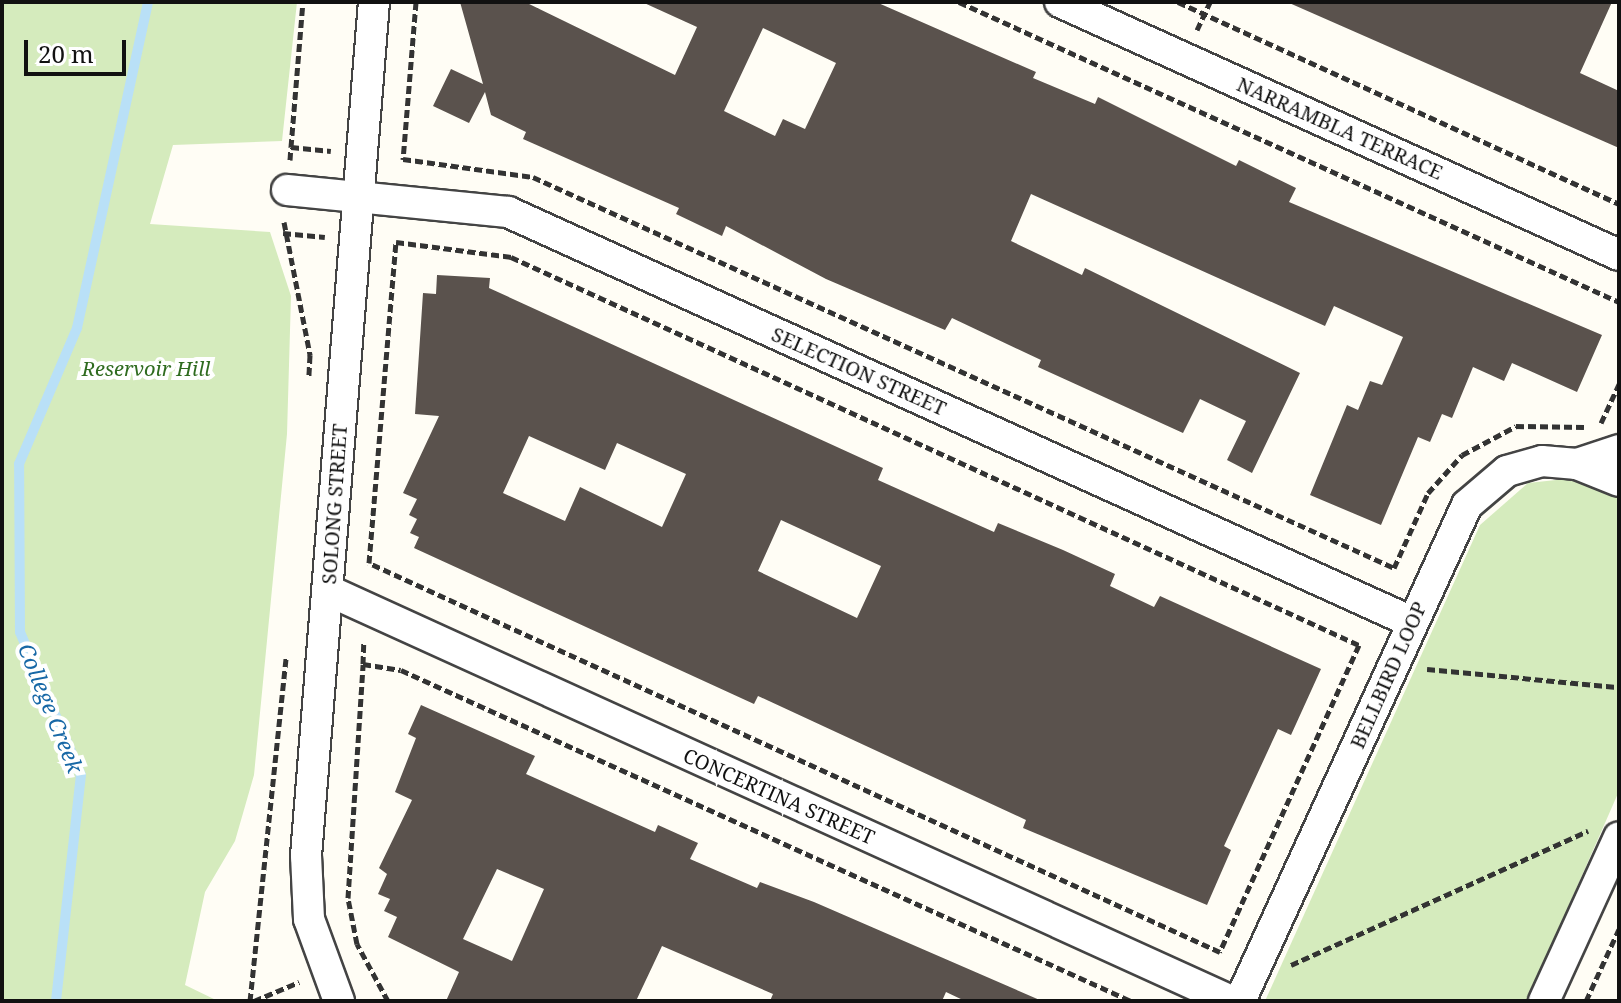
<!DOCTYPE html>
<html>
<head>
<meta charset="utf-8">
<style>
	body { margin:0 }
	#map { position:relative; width:1621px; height:1003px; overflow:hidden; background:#fffdf5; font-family:"Noto Serif",serif }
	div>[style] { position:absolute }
	.green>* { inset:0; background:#d5ebbd }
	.stream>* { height:10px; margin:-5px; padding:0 5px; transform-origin:5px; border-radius:5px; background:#b9e0f7 }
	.building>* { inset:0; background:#5a524d }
	.path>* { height:5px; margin-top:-2.5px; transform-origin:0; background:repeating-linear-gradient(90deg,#333 0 8px,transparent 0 12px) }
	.roads { filter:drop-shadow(2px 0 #444) drop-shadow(-2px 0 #444) drop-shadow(0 2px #444) drop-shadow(0 -2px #444) }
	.street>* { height:30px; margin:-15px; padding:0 15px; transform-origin:15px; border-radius:15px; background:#fff }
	span { translate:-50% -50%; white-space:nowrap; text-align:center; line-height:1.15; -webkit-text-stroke:8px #fff; paint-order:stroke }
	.street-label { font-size:20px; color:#111 }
	.park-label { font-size:20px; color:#2f6b1f; font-style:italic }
	.water-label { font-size:22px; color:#1768a6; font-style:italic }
	.frame { position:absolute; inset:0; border:4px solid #111; pointer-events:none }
	.scale { position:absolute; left:24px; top:40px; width:102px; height:36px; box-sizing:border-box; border:4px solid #111; border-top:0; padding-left:10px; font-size:24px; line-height:28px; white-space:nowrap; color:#111; -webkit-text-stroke:6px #fff; paint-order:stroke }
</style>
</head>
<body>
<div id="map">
	<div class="green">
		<div style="clip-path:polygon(2px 2px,297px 2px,282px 141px,173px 145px,150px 224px,270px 232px,291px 296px,287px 434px,254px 775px,235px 841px,205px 892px,185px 985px,218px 1001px,2px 1001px)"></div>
		<div style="clip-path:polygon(1584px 477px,1619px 491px,1619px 791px,1527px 1001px,1265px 1001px,1480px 525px,1528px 483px)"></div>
	</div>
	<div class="stream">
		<div style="left:56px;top:1001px;width:227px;rotate:-83.7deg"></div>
		<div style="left:81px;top:775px;width:155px;rotate:-113.1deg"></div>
		<div style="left:20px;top:632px;width:168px;rotate:-90.3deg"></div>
		<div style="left:19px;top:464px;width:148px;rotate:-66.9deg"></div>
		<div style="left:77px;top:328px;width:334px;rotate:-77.7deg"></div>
	</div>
	<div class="building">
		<div style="clip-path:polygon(evenodd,460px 2px,525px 2px,675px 75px,697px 27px,642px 2px,876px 2px,1036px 72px,1033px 78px,1095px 104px,1098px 97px,1236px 166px,1239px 160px,1296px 188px,1289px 202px,1602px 335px,1577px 392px,1512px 363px,1504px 381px,1473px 367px,1452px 418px,1442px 414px,1430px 442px,1418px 437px,1381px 525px,1310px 495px,1347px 405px,1358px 410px,1370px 381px,1382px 385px,1403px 337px,1334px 306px,1325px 326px,1031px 194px,1011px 241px,1082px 275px,1085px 268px,1300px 373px,1252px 473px,1227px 460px,1246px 421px,1200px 399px,1183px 433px,1038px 367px,1041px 360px,952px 318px,945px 330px,826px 279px,726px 226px,722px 236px,676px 214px,679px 208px,523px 139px,526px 132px,491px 115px,485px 92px,469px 123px,433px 106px,451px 69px,483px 84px,460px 2px,763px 28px,836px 63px,805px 129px,783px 119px,775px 136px,724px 111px,763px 28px)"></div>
		<div style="clip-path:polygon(1287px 2px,1612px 2px,1580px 73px,1619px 91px,1619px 148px)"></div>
		<div style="clip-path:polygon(evenodd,437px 275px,490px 278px,489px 288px,883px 468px,878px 480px,994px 532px,998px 523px,1063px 550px,1115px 574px,1110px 586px,1154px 607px,1160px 596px,1321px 669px,1291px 735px,1278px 729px,1224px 846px,1231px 850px,1207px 905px,1023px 828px,1026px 820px,758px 696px,754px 704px,414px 548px,419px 537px,410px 533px,417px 519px,409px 515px,417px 499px,403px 493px,439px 416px,415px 414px,423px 293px,436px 294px,437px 275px,529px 436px,605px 470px,617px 443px,686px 474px,662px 527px,580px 487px,565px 521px,503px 493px,529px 436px,437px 275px,781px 520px,881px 566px,857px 618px,758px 571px,781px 520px)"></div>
		<div style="clip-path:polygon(evenodd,421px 705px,535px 756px,526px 774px,655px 832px,658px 825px,698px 843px,690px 859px,757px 888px,760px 882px,814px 902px,1042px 1001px,965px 1001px,946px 992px,942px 1001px,770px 1001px,773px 994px,662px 946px,636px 1001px,446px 1001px,459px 972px,388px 937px,397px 917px,384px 911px,390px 899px,378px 894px,387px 874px,379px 868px,412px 800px,395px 792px,416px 738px,408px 734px,421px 705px,497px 869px,544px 889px,512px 961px,463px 939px,497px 869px)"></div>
	</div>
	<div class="path">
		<div style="left:416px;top:2px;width:158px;rotate:94.7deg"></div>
		<div style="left:403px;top:159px;width:131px;rotate:7.9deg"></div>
		<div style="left:533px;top:177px;width:946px;rotate:24.42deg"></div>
		<div style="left:1394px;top:568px;width:82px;rotate:-65.6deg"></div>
		<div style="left:1428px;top:493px;width:51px;rotate:-48.2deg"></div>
		<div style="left:1462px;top:455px;width:61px;rotate:-28.2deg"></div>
		<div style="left:1516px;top:426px;width:68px;rotate:0.8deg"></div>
		<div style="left:959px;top:2px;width:725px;rotate:24.44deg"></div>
		<div style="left:1178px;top:2px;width:485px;rotate:24.6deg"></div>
		<div style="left:1197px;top:30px;width:31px;rotate:-65deg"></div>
		<div style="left:291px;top:147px;width:145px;rotate:-85.3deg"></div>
		<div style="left:290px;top:160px;width:13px;rotate:-86deg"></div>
		<div style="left:291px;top:147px;width:40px;rotate:5.7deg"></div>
		<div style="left:284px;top:222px;width:136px;rotate:78.9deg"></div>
		<div style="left:310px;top:355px;width:22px;rotate:93deg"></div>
		<div style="left:283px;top:233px;width:42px;rotate:5.4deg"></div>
		<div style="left:396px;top:242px;width:116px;rotate:7.4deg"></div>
		<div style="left:511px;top:257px;width:933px;rotate:24.59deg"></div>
		<div style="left:1359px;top:645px;width:337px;rotate:114.4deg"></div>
		<div style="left:1220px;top:952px;width:936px;rotate:-155.43deg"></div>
		<div style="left:369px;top:563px;width:322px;rotate:-85.2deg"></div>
		<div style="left:1601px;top:423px;width:43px;rotate:-65.2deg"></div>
		<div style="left:363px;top:664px;width:23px;rotate:-88deg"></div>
		<div style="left:1427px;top:669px;width:193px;rotate:5.4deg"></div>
		<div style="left:1291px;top:965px;width:326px;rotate:-24.3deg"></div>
		<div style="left:250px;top:1001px;width:345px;rotate:-84deg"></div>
		<div style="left:254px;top:1001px;width:49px;rotate:-22.9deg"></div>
		<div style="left:388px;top:1001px;width:65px;rotate:-118.5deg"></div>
		<div style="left:357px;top:944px;width:47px;rotate:-101.1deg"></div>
		<div style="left:348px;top:898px;width:234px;rotate:-86.3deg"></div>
		<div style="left:363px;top:664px;width:38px;rotate:9deg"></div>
		<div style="left:401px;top:670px;width:802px;rotate:24.39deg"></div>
		<div style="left:1586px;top:1001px;width:79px;rotate:-65.4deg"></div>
	</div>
	<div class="roads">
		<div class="street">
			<div style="left:1060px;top:2px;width:614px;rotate:24.35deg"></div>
			<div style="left:287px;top:190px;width:222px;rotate:5.7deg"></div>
			<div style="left:508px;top:212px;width:993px;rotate:24.4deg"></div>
			<div style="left:1577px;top:464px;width:44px;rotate:-18.4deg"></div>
			<div style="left:327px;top:590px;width:993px;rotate:24.45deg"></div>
			<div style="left:339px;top:1001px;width:87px;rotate:-110.1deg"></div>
			<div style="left:309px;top:919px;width:63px;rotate:-92.7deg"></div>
			<div style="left:306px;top:856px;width:857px;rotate:-85.45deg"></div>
			<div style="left:1240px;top:1001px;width:545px;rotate:-65.41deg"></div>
			<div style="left:1467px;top:505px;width:52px;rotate:-40.4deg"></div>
			<div style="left:1507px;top:471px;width:36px;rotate:-16deg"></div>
			<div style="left:1542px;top:461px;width:35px;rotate:5deg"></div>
			<div style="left:1577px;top:464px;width:45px;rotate:22deg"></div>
			<div style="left:1544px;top:1001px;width:180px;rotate:-65.4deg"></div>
		</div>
	</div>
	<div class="street-label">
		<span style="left:1340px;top:128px;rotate:24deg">NARRAMBLA TERRACE</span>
		<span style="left:859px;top:371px;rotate:24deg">SELECTION STREET</span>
		<span style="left:334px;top:504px;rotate:-86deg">SOLONG STREET</span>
		<span style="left:1388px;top:675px;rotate:-66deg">BELLBIRD LOOP</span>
		<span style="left:779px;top:796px;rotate:24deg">CONCERTINA STREET</span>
	</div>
	<div class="park-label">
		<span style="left:146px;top:368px">Reservoir Hill</span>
	</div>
	<div class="water-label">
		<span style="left:51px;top:708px;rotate:68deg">College Creek</span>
	</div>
	<div class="frame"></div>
	<div class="scale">20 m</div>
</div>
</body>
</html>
